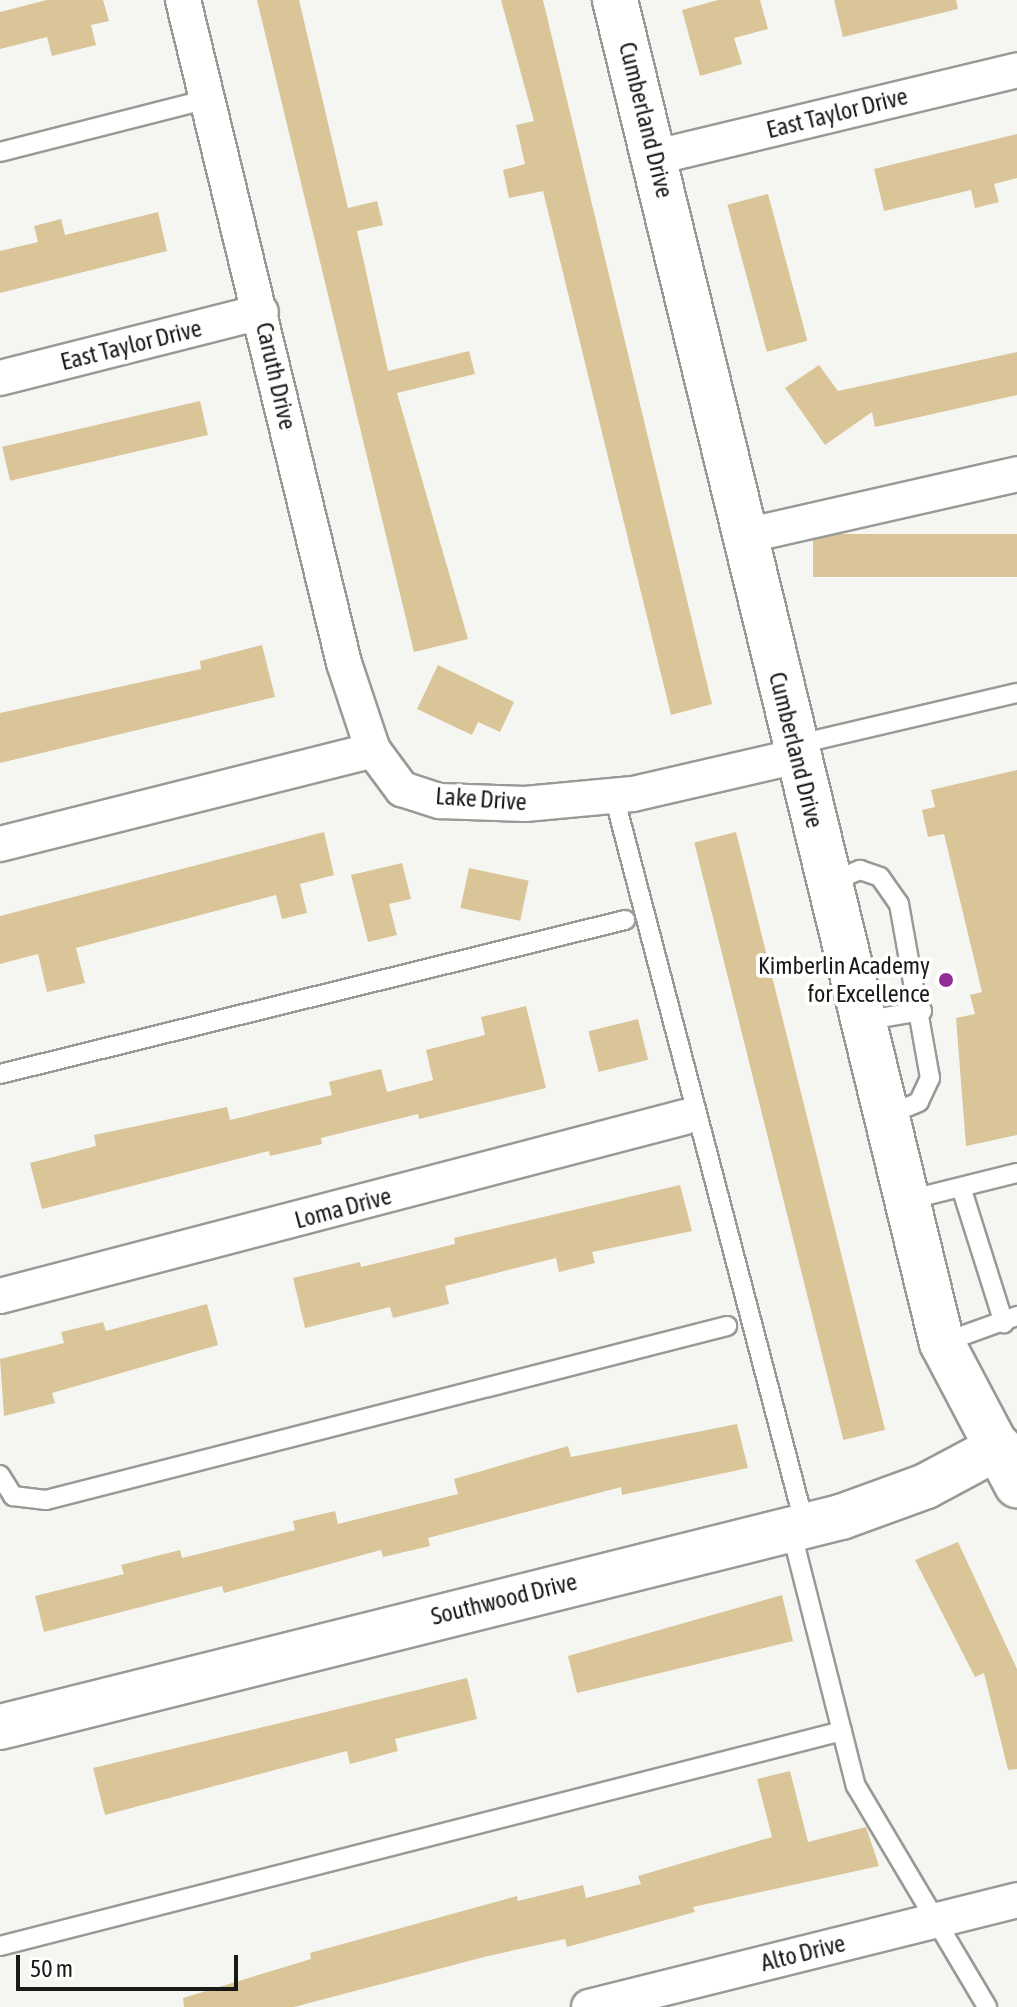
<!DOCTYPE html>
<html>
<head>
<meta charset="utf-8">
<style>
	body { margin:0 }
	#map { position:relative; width:1017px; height:2007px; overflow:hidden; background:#f5f6f2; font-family:"Asap Condensed",sans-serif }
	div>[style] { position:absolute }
	.building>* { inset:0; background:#dac599; transform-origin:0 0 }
	.roads { filter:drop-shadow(2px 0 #999996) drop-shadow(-2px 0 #999996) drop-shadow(0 2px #999996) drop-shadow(0 -2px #999996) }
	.service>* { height:18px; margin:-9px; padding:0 9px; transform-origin:9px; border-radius:9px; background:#fff }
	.minor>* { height:34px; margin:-17px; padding:0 17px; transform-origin:17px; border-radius:17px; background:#fff }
	.tertiary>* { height:44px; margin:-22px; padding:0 22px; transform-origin:22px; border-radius:22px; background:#fff }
	.dots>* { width:22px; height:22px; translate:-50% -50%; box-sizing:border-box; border:4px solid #fffffe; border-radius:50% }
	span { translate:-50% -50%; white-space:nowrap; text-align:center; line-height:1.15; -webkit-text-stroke:8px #fffffe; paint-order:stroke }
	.street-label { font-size:24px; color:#191918 }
	.poi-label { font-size:24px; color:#191918 }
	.right { translate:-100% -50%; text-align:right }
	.scale { position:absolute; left:16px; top:1955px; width:222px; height:36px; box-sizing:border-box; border:4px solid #191918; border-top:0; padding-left:10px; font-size:24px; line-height:28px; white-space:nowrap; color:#191918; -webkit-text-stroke:6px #fffffe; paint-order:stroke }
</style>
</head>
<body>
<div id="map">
	<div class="building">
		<div style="clip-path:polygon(47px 0,103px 0,109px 21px,91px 25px,96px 45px,52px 56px,47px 37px,0 49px,0 12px)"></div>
		<div style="clip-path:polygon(257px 0,299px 0,348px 208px,377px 201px,383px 225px,357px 231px,388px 371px,469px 351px,475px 374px,397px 393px,468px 639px,414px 652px)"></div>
		<div style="clip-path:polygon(501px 0,543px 0,712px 704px,671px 715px,543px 191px,509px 198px,503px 170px,525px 164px,516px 125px,534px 121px)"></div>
		<div style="clip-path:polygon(718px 0,760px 0,768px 29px,734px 38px,742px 64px,700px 76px,682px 10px)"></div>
		<div style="clip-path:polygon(834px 0,956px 0,958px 9px,843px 37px)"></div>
		<div style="clip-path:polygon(1017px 134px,1017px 178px,994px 184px,999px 202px,975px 208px,971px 190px,884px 211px,874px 169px)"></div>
		<div style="left:768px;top:194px;width:152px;height:42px;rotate:75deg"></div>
		<div style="clip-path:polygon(158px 212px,167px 251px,0 293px,0 251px,38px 242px,34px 226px,61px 219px,65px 235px)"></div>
		<div style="clip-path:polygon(1017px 352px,1017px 395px,875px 427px,872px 412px,825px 445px,785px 388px,819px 365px,838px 391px)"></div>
		<div style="left:200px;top:401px;width:35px;height:203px;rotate:77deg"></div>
		<div style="left:1017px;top:534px;width:43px;height:204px;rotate:90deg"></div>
		<div style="clip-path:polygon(262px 645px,275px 697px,0 763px,0 713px,201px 669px,200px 661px)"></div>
		<div style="clip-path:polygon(438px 665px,514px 702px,500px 732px,478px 722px,472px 735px,417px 709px)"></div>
		<div style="clip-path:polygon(1017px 770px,1017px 1135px,966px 1146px,956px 1018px,975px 1014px,970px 995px,982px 992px,944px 834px,928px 837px,922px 810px,935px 807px,931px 790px)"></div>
		<div style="clip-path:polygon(324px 832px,334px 875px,300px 884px,307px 913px,282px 919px,276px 895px,76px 948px,85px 983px,47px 992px,38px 954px,0 964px,0 916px)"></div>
		<div style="left:736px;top:832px;width:616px;height:43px;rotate:76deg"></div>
		<div style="clip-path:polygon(402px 863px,411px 899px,389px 904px,397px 935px,368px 942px,351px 875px)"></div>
		<div style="left:469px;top:868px;width:61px;height:41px;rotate:12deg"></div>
		<div style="clip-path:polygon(526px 1006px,546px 1088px,419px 1119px,418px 1114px,321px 1138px,322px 1144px,270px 1156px,269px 1151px,42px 1209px,30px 1163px,96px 1146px,94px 1135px,227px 1107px,230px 1120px,332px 1095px,329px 1082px,381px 1069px,387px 1092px,433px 1080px,426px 1050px,485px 1035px,481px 1017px)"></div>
		<div style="left:638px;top:1019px;width:42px;height:51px;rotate:76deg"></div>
		<div style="clip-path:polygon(680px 1185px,692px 1231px,592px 1252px,595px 1263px,559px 1272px,556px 1258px,445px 1286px,449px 1304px,393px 1318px,390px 1307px,305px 1328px,293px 1278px,360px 1262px,361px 1267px,455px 1244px,454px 1238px)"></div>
		<div style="clip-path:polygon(207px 1304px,218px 1345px,52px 1393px,55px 1403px,4px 1416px,0 1359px,64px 1343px,61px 1332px,103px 1322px,106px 1331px)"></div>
		<div style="clip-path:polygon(737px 1424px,748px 1468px,622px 1495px,621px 1487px,428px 1538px,430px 1546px,383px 1557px,381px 1550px,224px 1593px,222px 1586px,44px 1632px,35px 1596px,124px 1574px,121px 1565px,180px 1550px,182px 1558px,295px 1530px,293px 1521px,335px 1511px,338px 1524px,458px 1494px,454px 1479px,568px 1446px,571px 1457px)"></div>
		<div style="clip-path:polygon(958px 1542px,1017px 1669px,1017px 1769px,1008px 1770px,984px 1673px,975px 1677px,915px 1560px)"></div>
		<div style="clip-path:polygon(782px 1595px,793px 1641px,577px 1693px,568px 1656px)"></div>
		<div style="clip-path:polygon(467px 1678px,477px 1719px,395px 1739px,398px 1751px,350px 1764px,347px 1751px,105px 1815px,93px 1768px)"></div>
		<div style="clip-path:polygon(790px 1771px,808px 1842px,866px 1827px,879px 1866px,693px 1907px,695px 1912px,567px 1947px,565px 1939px,488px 1956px,294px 2007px,184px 2007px,183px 1998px,311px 1959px,310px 1953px,517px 1896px,518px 1901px,583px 1885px,586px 1898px,641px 1884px,638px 1876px,772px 1837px,757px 1779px)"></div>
	</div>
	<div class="roads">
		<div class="service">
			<div style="left:0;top:152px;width:215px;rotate:-14.3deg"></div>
			<div style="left:795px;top:745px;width:228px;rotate:-13.2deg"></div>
			<div style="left:614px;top:796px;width:755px;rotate:75.34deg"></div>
			<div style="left:828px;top:884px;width:35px;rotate:-24deg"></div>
			<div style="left:860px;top:870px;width:21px;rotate:19deg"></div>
			<div style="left:880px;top:877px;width:33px;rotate:55deg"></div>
			<div style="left:899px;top:904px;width:177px;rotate:79.9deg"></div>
			<div style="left:930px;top:1078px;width:26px;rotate:115deg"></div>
			<div style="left:919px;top:1102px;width:36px;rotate:157deg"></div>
			<div style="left:862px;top:1021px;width:61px;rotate:-9.5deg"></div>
			<div style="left:0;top:1074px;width:644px;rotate:-13.84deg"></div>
			<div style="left:961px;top:1187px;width:143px;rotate:72.5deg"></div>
			<div style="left:908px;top:1200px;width:112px;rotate:-13.9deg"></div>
			<div style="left:942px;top:1343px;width:80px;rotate:-19.8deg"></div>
			<div style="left:0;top:1475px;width:25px;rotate:58deg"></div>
			<div style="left:13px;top:1496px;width:33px;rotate:7deg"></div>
			<div style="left:46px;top:1500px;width:703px;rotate:-14.33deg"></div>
			<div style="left:791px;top:1530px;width:264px;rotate:75.8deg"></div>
			<div style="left:856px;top:1786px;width:257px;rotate:59.3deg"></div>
			<div style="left:0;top:1946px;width:869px;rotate:-14.32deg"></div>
		</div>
		<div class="minor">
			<div style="left:183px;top:0;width:682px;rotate:76.35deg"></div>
			<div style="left:344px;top:663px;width:92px;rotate:71.6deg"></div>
			<div style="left:373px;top:750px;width:49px;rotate:53.4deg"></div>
			<div style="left:402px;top:789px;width:40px;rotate:18deg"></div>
			<div style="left:440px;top:801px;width:85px;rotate:2deg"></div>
			<div style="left:525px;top:804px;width:108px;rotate:-5.3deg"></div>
			<div style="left:633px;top:794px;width:168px;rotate:-13deg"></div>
			<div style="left:656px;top:157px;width:371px;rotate:-13.5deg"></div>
			<div style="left:0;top:378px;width:269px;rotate:-14.2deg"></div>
			<div style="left:745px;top:536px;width:279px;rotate:-12.8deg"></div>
			<div style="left:0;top:844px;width:385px;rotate:-14.1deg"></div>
			<div style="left:0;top:1296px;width:708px;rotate:-14.64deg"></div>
			<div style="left:589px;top:2007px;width:441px;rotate:-14deg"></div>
		</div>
		<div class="tertiary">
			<div style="left:615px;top:0;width:1382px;rotate:76.32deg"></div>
			<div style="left:942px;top:1343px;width:161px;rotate:62.2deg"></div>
			<div style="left:0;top:1727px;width:867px;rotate:-14.02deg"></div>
			<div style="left:841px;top:1517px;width:90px;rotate:-20deg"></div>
			<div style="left:926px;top:1486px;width:83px;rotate:-28.1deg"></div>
		</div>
	</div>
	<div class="dots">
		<div style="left:946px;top:980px;background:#8f2e97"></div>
	</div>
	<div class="street-label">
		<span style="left:837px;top:113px;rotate:-14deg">East Taylor Drive</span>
		<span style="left:646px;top:120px;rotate:76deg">Cumberland Drive</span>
		<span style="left:131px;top:345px;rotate:-14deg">East Taylor Drive</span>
		<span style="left:276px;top:376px;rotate:77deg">Caruth Drive</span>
		<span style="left:796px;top:750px;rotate:76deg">Cumberland Drive</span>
		<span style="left:481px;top:799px;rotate:4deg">Lake Drive</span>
		<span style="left:343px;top:1208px;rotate:-15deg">Loma Drive</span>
		<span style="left:504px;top:1599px;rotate:-14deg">Southwood Drive</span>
		<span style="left:803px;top:1953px;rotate:-14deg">Alto Drive</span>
	</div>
	<div class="poi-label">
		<span class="right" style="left:930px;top:980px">Kimberlin Academy<br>for Excellence</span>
	</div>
	<div class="scale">50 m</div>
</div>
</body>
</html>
